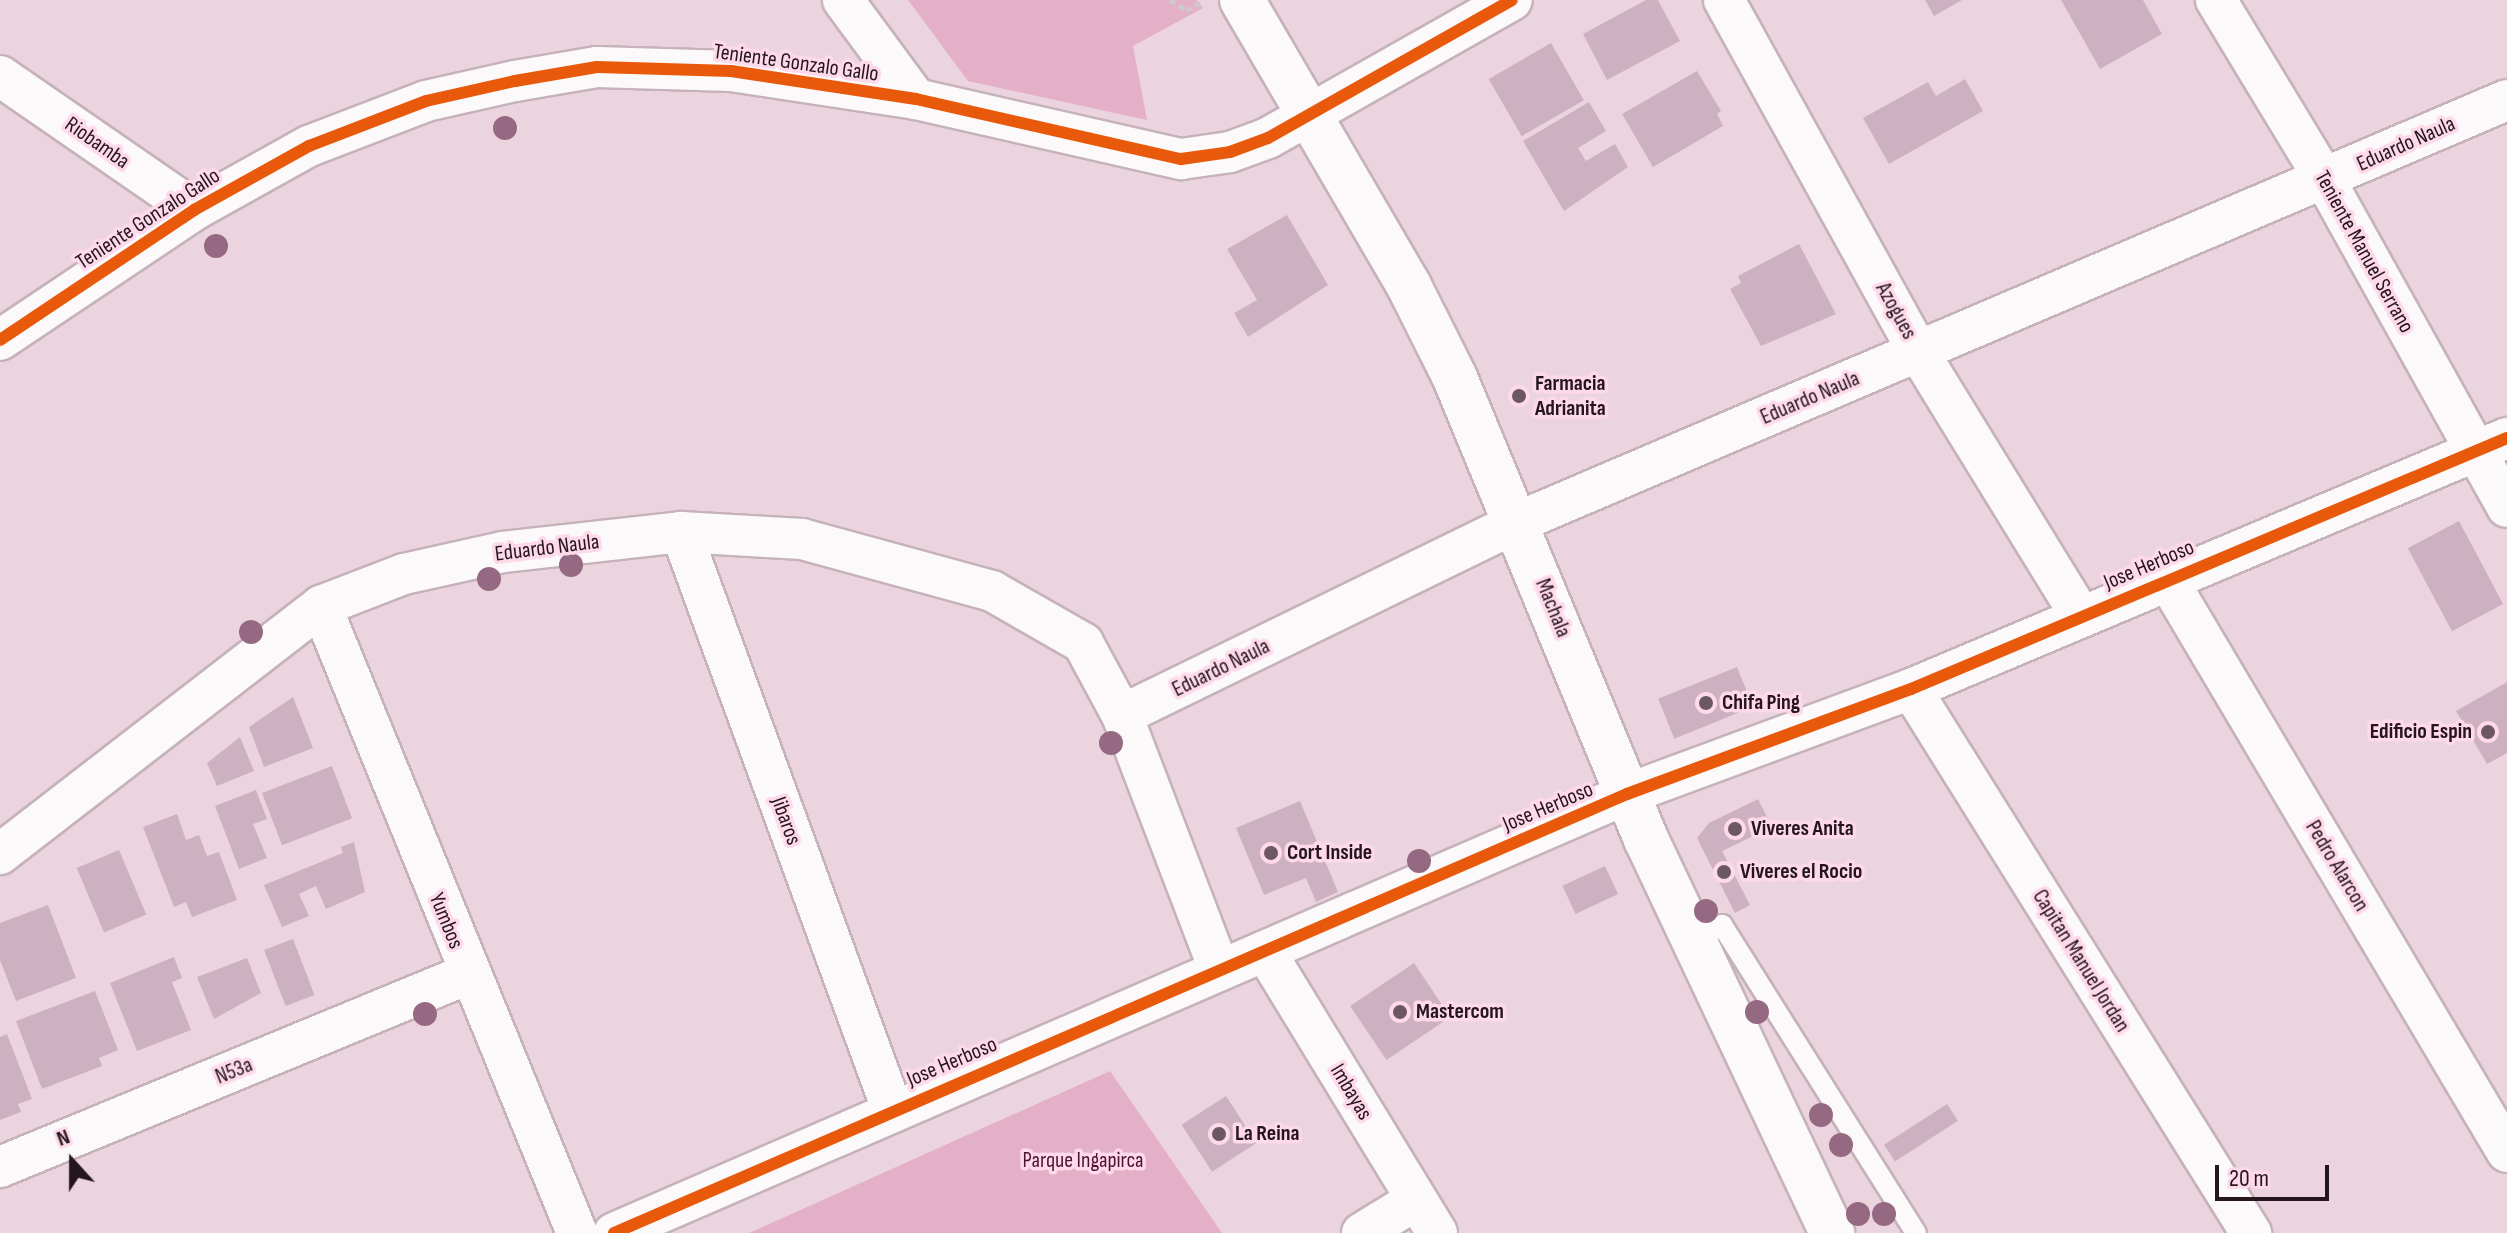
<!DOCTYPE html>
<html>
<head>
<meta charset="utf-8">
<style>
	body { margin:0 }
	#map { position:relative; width:2507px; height:1233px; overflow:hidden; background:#ecd4df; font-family:"Sofia Sans Condensed",sans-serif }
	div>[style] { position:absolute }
	.green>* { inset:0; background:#e3b0c8 }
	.building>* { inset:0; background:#ceb1c0; transform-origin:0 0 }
	.path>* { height:5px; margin-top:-2.5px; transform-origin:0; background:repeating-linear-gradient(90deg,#cfc8cb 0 6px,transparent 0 10px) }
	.roads { filter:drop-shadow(2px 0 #c5b2bb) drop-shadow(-2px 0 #c5b2bb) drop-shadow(0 2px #c5b2bb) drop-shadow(0 -2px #c5b2bb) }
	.service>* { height:20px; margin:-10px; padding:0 10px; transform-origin:10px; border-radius:10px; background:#fcf9fa }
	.minor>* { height:40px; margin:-20px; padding:0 20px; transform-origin:20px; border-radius:20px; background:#fcf9fa }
	.secondary>* { height:44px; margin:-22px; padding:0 22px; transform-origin:22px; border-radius:22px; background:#fcf9fa }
	.cycleway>* { height:12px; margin:-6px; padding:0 6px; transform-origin:6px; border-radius:6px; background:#e8590c }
	.trees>* { width:24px; height:24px; margin:-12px; border-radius:50%; background:#956981 }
	.dots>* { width:22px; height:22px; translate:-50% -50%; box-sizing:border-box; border:4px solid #fed9ea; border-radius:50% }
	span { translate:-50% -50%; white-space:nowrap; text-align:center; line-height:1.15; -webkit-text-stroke:7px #fed9ea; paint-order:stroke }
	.street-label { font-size:22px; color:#25151d }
	.poi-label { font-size:22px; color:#25151d; font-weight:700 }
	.left { translate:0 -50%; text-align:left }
	.right { translate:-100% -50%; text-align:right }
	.park-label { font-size:22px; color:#4d1234 }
	.north { position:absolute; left:32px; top:1121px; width:80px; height:80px; -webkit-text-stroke:6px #fed9ea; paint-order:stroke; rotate:339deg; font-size:22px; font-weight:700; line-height:32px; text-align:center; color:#25151d }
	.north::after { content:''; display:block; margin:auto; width:28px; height:36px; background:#25151d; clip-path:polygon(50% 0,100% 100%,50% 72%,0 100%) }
	.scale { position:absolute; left:2215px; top:1165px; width:114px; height:36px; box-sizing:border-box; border:4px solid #25151d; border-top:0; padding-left:10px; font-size:24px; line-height:28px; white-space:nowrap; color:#25151d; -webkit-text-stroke:6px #fed9ea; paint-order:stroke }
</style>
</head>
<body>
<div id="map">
	<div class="green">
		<div style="clip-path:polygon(908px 0,1197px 0,1203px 8px,1133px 46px,1147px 120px,968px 81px)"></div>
		<div style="clip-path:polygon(1110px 1071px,1222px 1233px,749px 1233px)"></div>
	</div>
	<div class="building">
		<div style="clip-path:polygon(1646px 0,1658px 0,1680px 41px,1607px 80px,1583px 34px)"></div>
		<div style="clip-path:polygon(1925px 0,1962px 0,1934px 16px)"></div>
		<div style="clip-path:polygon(2061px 0,2143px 0,2162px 34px,2100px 69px)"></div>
		<div style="left:1551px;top:43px;width:66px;height:72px;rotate:60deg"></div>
		<div style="clip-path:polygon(1697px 71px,1721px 111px,1717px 114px,1723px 126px,1653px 167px,1622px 114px)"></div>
		<div style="clip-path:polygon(1965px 79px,1983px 111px,1889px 164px,1863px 118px,1928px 82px,1936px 96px)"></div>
		<div style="clip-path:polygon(1589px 102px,1606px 131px,1578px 148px,1586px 161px,1615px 144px,1628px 167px,1564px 211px,1523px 141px)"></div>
		<div style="clip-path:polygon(1287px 215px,1328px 285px,1248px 337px,1234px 313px,1257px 300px,1227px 249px)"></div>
		<div style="clip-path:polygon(1799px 244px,1836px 314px,1761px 346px,1730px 289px,1741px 283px,1738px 276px)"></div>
		<div style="left:2459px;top:521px;width:94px;height:58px;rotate:62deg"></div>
		<div style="left:1737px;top:667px;width:43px;height:85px;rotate:68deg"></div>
		<div style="clip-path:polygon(2507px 682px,2507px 753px,2487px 764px,2456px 711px)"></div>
		<div style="clip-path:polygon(293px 697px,313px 748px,264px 767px,249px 727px)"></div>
		<div style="clip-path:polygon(240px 737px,254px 771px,217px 786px,207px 763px)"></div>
		<div style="left:332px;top:766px;width:56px;height:75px;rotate:69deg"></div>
		<div style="clip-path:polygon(256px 790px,267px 819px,253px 824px,267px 858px,239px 869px,215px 806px)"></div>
		<div style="clip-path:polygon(1758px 799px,1772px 827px,1722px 851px,1750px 905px,1735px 913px,1697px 838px,1709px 823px)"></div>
		<div style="clip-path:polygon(1300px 801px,1338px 892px,1316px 902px,1306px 878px,1264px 895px,1236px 828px)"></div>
		<div style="clip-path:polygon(177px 814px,186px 840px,199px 835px,207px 856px,219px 852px,237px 900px,192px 917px,186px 902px,174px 907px,143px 827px)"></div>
		<div style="clip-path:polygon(354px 842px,365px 892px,326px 909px,316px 886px,299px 894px,309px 916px,282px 927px,264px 885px,343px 853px,341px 847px)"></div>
		<div style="left:119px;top:850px;width:70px;height:46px;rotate:67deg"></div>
		<div style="left:1605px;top:866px;width:31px;height:47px;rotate:65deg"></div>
		<div style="clip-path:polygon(48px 905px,76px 978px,16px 1001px,0 960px,0 923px)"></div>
		<div style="left:293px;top:939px;width:60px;height:31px;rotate:69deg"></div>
		<div style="clip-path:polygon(174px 957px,182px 978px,172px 982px,191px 1030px,137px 1051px,110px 983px)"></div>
		<div style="clip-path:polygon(247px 958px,261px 993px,214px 1019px,197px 977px)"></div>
		<div style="left:1414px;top:963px;width:65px;height:77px;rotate:56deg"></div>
		<div style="clip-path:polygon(95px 991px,118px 1050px,99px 1058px,102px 1066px,42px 1089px,16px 1021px)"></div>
		<div style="clip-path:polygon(7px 1034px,32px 1099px,18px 1104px,21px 1112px,0 1120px,0 1037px)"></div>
		<div style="left:1226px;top:1096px;width:56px;height:53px;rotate:57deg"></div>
		<div style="left:1947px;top:1104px;width:20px;height:75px;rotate:57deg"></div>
	</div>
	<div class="path">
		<div style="left:1170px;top:0;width:19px;rotate:32deg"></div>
		<div style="left:1186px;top:10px;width:17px;rotate:-28deg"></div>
	</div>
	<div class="roads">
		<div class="service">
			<div style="left:1693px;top:940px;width:33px;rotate:-27deg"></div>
			<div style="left:1722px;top:925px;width:364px;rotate:57.8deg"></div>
		</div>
		<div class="minor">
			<div style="left:843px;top:0;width:123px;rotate:53.6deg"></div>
			<div style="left:1724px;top:0;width:403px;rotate:61.1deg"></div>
			<div style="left:1919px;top:353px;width:309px;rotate:58.4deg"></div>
			<div style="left:2216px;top:0;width:210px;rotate:58.8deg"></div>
			<div style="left:2325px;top:180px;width:374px;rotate:60.9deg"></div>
			<div style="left:0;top:76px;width:236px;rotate:34.6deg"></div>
			<div style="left:0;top:340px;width:234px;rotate:-33.8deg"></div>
			<div style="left:194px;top:210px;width:132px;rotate:-29.1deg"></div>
			<div style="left:309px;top:146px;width:125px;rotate:-21deg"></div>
			<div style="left:426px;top:101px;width:91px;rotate:-12.7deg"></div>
			<div style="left:515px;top:81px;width:83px;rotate:-9.7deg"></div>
			<div style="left:597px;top:67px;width:134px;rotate:1.7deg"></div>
			<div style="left:731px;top:71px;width:187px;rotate:8.6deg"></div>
			<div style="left:916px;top:99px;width:272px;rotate:12.8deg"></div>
			<div style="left:1181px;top:159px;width:49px;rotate:-8.1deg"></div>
			<div style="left:1230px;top:152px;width:40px;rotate:-20.2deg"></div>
			<div style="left:1268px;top:138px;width:280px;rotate:-29.5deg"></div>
			<div style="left:681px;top:532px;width:614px;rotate:69.91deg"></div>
			<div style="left:2167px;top:579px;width:666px;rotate:59.32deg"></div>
			<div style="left:321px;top:606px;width:677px;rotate:67.79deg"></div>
			<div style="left:1911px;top:689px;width:642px;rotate:57.99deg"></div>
			<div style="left:1122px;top:715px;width:441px;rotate:-26deg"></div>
			<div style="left:1518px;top:522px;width:1075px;rotate:-23.11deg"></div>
			<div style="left:0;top:854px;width:406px;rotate:-37.7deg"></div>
			<div style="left:321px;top:606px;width:89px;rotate:-21.1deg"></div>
			<div style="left:404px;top:574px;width:101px;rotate:-12.5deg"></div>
			<div style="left:503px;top:552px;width:179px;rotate:-6.4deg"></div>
			<div style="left:681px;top:532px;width:121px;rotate:3.3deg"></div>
			<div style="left:802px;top:539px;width:197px;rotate:15.3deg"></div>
			<div style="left:992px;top:591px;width:105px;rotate:29.7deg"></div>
			<div style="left:1083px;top:643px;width:82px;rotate:61.6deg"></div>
			<div style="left:1122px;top:715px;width:272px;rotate:69.1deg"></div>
			<div style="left:1265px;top:951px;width:330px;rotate:58.6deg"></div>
			<div style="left:0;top:1167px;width:506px;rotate:-22.41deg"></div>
			<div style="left:614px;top:1233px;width:1104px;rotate:-23.43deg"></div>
			<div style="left:1627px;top:794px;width:303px;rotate:-20.3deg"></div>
			<div style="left:1911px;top:689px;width:647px;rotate:-22.84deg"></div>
			<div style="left:1362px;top:1233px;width:63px;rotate:-31.4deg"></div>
		</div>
		<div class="secondary">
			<div style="left:1242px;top:0;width:331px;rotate:59.7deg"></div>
			<div style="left:1409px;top:286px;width:103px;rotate:63.4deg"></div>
			<div style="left:1455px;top:378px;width:499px;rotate:67.5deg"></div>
			<div style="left:1646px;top:839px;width:436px;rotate:64.7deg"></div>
		</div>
	</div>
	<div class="cycleway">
		<div style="left:0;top:340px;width:234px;rotate:-33.8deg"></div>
		<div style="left:194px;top:210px;width:132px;rotate:-29.1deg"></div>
		<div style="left:309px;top:146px;width:125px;rotate:-21deg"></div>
		<div style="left:426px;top:101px;width:91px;rotate:-12.7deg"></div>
		<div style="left:515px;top:81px;width:83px;rotate:-9.7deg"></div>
		<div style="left:597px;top:67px;width:134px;rotate:1.7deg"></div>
		<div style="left:731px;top:71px;width:187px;rotate:8.6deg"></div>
		<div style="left:916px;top:99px;width:272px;rotate:12.8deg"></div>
		<div style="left:1181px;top:159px;width:49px;rotate:-8.1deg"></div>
		<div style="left:1230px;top:152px;width:40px;rotate:-20.2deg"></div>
		<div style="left:1268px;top:138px;width:280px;rotate:-29.5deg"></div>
		<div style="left:614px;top:1233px;width:1104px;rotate:-23.43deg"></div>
		<div style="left:1627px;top:794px;width:303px;rotate:-20.3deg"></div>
		<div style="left:1911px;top:689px;width:647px;rotate:-22.84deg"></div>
	</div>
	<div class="trees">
		<div style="left:505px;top:128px"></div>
		<div style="left:216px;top:246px"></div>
		<div style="left:571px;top:565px"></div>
		<div style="left:489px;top:579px"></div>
		<div style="left:251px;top:632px"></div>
		<div style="left:1111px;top:743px"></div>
		<div style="left:1419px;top:861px"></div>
		<div style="left:1706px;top:911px"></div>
		<div style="left:1757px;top:1012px"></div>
		<div style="left:425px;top:1014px"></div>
		<div style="left:1821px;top:1115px"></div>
		<div style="left:1841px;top:1145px"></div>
		<div style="left:1858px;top:1214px"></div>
		<div style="left:1884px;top:1214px"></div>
	</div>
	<div class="dots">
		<div style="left:1519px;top:396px;background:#6b5861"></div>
		<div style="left:1706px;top:703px;background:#6b5861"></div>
		<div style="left:2488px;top:732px;background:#6b5861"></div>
		<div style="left:1735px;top:829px;background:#6b5861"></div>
		<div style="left:1271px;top:853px;background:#6b5861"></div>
		<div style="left:1724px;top:872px;background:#6b5861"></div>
		<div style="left:1400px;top:1012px;background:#6b5861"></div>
		<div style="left:1219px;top:1134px;background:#6b5861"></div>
	</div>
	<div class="street-label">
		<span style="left:796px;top:63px;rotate:8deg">Teniente Gonzalo Gallo</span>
		<span style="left:97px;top:143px;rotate:35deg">Riobamba</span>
		<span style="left:2406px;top:144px;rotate:-24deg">Eduardo Naula</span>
		<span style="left:148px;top:219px;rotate:-33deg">Teniente Gonzalo Gallo</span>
		<span style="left:2364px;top:252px;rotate:61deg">Teniente Manuel Serrano</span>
		<span style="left:1896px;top:311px;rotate:61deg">Azogues</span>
		<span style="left:1810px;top:398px;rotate:-23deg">Eduardo Naula</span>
		<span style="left:547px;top:548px;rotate:-7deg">Eduardo Naula</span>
		<span style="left:2149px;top:565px;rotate:-23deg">Jose Herboso</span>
		<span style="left:1553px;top:608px;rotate:68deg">Machala</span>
		<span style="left:1221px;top:668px;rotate:-26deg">Eduardo Naula</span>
		<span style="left:1548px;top:807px;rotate:-23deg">Jose Herboso</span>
		<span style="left:786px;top:821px;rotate:70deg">Jibaros</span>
		<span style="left:2337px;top:866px;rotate:59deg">Pedro Alarcon</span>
		<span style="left:446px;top:921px;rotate:68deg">Yumbos</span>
		<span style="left:2081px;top:961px;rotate:58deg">Capitan Manuel Jordan</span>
		<span style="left:952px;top:1062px;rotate:-23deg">Jose Herboso</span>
		<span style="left:234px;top:1071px;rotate:-22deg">N53a</span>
		<span style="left:1351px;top:1092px;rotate:59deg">Imbayas</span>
	</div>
	<div class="poi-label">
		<span class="left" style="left:1535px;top:396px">Farmacia<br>Adrianita</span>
		<span class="left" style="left:1722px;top:703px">Chifa Ping</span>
		<span class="right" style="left:2472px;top:732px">Edificio Espin</span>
		<span class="left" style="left:1751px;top:829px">Viveres Anita</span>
		<span class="left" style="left:1287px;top:853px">Cort Inside</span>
		<span class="left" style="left:1740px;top:872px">Viveres el Rocio</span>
		<span class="left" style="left:1416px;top:1012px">Mastercom</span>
		<span class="left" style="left:1235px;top:1134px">La Reina</span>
	</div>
	<div class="park-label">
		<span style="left:1083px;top:1161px">Parque Ingapirca</span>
	</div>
	<div class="north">N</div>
	<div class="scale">20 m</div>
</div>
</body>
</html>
